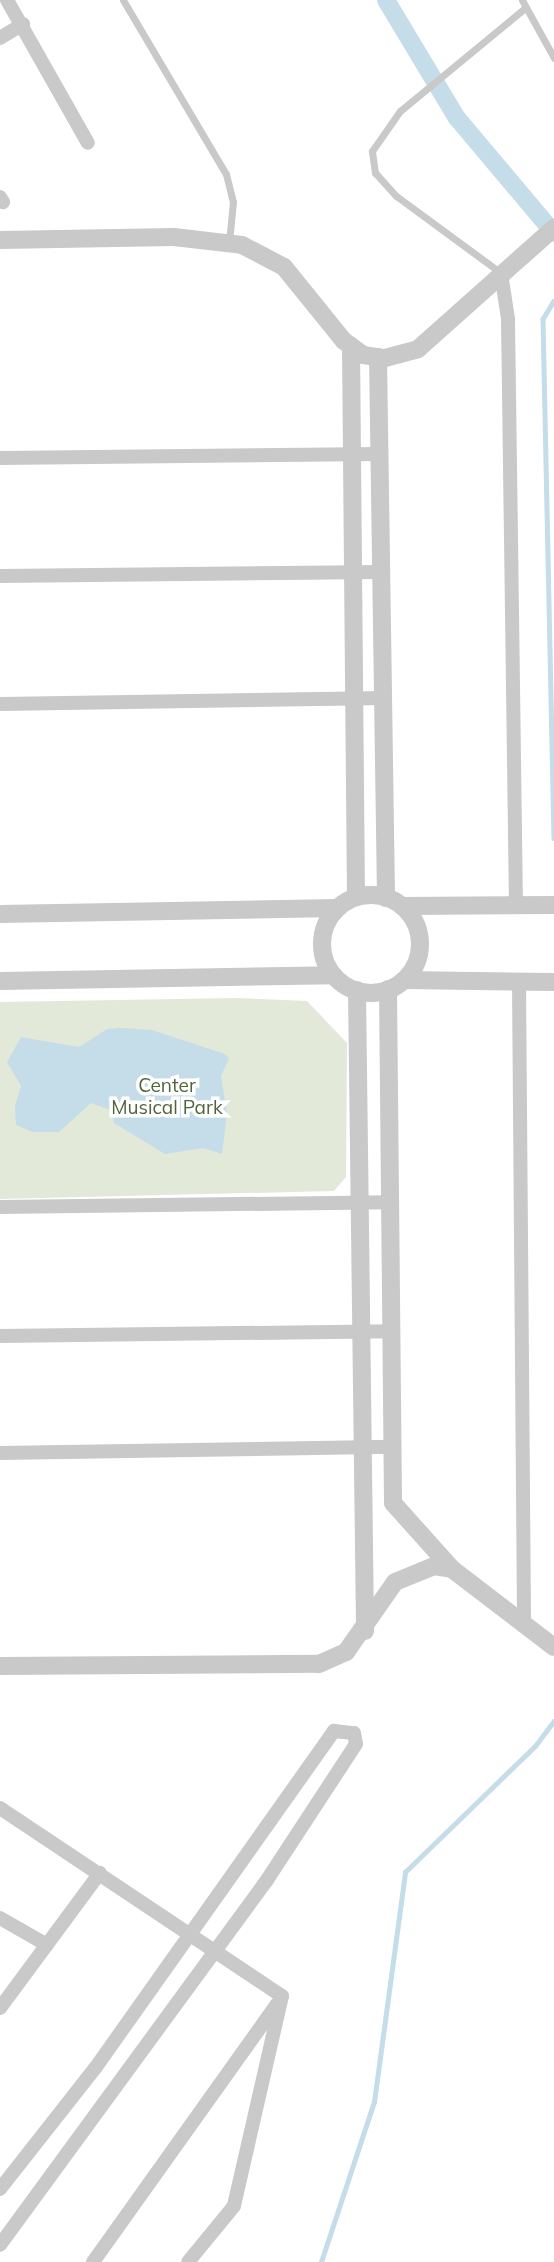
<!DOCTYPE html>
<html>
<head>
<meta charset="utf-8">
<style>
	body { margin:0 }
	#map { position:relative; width:554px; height:2262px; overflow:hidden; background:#fff; font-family:Mulish,sans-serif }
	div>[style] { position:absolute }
	.green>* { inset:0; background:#e2e9d9 }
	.water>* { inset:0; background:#c5dce9 }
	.stream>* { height:4.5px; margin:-2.25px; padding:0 2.25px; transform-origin:2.25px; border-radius:2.25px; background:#c5dce9 }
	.canal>* { height:18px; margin:-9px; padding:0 9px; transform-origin:9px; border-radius:9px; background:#c5dce9 }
	.service>* { height:7px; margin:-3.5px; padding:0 3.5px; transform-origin:3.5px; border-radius:3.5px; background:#c9c9c9 }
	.minor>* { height:14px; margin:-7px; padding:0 7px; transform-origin:7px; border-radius:7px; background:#c9c9c9 }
	.tertiary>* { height:18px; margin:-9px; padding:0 9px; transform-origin:9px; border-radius:9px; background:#c9c9c9 }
	.tertiary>.ring { margin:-9px; padding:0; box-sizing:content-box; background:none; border:18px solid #c9c9c9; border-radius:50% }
	span { translate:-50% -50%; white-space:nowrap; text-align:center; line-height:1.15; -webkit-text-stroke:7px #fff; paint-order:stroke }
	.park-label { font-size:19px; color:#50653b }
</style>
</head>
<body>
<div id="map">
	<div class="green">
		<div style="clip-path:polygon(237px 998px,307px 1001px,347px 1043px,346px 1177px,334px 1191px,0 1199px,0 1002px)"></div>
	</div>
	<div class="water">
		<div style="clip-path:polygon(120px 1028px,152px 1030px,225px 1054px,229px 1058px,221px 1076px,227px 1114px,222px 1154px,203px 1148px,165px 1154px,114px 1123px,113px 1111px,91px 1103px,59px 1132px,33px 1132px,16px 1125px,15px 1106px,21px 1086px,7px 1062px,21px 1037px,79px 1047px,107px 1029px)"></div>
	</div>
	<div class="stream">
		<div style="left:554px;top:301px;width:21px;rotate:121deg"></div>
		<div style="left:543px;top:319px;width:519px;rotate:88.79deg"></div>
		<div style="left:321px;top:2262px;width:169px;rotate:-71.7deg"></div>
		<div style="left:374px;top:2102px;width:232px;rotate:-82.3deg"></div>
		<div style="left:405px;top:1872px;width:181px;rotate:-44.1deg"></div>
		<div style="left:535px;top:1746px;width:31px;rotate:-53deg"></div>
	</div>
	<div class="canal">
		<div style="left:386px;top:0;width:138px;rotate:59deg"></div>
		<div style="left:457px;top:118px;width:150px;rotate:49.9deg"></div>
	</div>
	<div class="service">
		<div style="left:123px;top:0;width:202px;rotate:59.4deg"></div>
		<div style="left:226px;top:174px;width:29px;rotate:76deg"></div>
		<div style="left:233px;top:202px;width:40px;rotate:95.7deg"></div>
		<div style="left:522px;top:0;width:66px;rotate:61.1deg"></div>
		<div style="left:501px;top:273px;width:130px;rotate:-143.7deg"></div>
		<div style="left:396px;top:196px;width:31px;rotate:-132deg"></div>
		<div style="left:375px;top:173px;width:22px;rotate:-98deg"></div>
		<div style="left:372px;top:151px;width:49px;rotate:-55deg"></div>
		<div style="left:400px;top:111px;width:163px;rotate:-39.5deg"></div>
	</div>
	<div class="minor">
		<div style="left:7px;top:0;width:164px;rotate:60.5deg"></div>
		<div style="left:0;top:38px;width:27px;rotate:-31deg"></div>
		<div style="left:0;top:197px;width:6px;rotate:59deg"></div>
		<div style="left:501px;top:273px;width:47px;rotate:81.3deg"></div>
		<div style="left:508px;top:319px;width:586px;rotate:89.22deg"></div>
		<div style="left:0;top:458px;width:379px;rotate:-0.6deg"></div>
		<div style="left:0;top:576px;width:381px;rotate:-0.6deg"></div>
		<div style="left:0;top:704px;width:383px;rotate:-0.9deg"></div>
		<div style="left:519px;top:982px;width:641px;rotate:89.55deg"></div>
		<div style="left:0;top:1207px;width:390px;rotate:-0.7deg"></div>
		<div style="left:0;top:1336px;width:391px;rotate:-0.7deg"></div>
		<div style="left:0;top:1453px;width:392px;rotate:-0.9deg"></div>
		<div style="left:0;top:1808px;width:339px;rotate:33.7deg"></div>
		<div style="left:282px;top:1996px;width:215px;rotate:102.9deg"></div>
		<div style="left:234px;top:2206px;width:72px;rotate:129.4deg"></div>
		<div style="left:0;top:1918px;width:54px;rotate:29.9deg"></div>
		<div style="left:0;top:2008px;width:168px;rotate:-53.5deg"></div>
		<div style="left:0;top:2189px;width:155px;rotate:-51.8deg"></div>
		<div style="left:96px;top:2067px;width:412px;rotate:-54.7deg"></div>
		<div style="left:334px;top:1731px;width:20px;rotate:6deg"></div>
		<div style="left:354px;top:1733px;width:11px;rotate:80deg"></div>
		<div style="left:356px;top:1744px;width:163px;rotate:123.2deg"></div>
		<div style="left:267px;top:1880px;width:452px;rotate:126.2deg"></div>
		<div style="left:93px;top:2262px;width:317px;rotate:-54.5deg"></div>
	</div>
	<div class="tertiary">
		<div style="left:0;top:240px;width:174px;rotate:-1deg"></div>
		<div style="left:174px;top:237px;width:68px;rotate:6.7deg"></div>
		<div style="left:242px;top:245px;width:47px;rotate:27.6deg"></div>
		<div style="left:284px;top:267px;width:95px;rotate:51deg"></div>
		<div style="left:344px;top:341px;width:24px;rotate:36deg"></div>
		<div style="left:363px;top:355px;width:22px;rotate:8deg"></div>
		<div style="left:385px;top:358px;width:34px;rotate:-15deg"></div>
		<div style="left:418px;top:349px;width:182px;rotate:-41.7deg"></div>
		<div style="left:351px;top:346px;width:551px;rotate:89.48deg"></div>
		<div style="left:378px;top:357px;width:541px;rotate:89.15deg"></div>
		<div class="ring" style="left:322px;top:895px;width:80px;height:80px"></div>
		<div style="left:402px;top:906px;width:152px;rotate:-0.4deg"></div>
		<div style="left:0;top:914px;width:338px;rotate:-1deg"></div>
		<div style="left:404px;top:980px;width:150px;rotate:0.8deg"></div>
		<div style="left:0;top:981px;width:333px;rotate:-1deg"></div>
		<div style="left:388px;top:989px;width:514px;rotate:89.44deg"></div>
		<div style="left:393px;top:1503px;width:89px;rotate:48.2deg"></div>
		<div style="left:357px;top:990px;width:641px;rotate:89.28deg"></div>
		<div style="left:0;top:1666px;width:319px;rotate:-0.4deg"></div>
		<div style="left:319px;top:1664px;width:30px;rotate:-24deg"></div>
		<div style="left:346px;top:1652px;width:85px;rotate:-55deg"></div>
		<div style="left:395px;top:1582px;width:42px;rotate:-22.3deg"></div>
		<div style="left:434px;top:1566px;width:18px;rotate:9deg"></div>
		<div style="left:452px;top:1569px;width:128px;rotate:37.4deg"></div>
	</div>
	<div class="park-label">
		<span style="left:167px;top:1097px">Center<br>Musical Park</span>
	</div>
</div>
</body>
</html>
